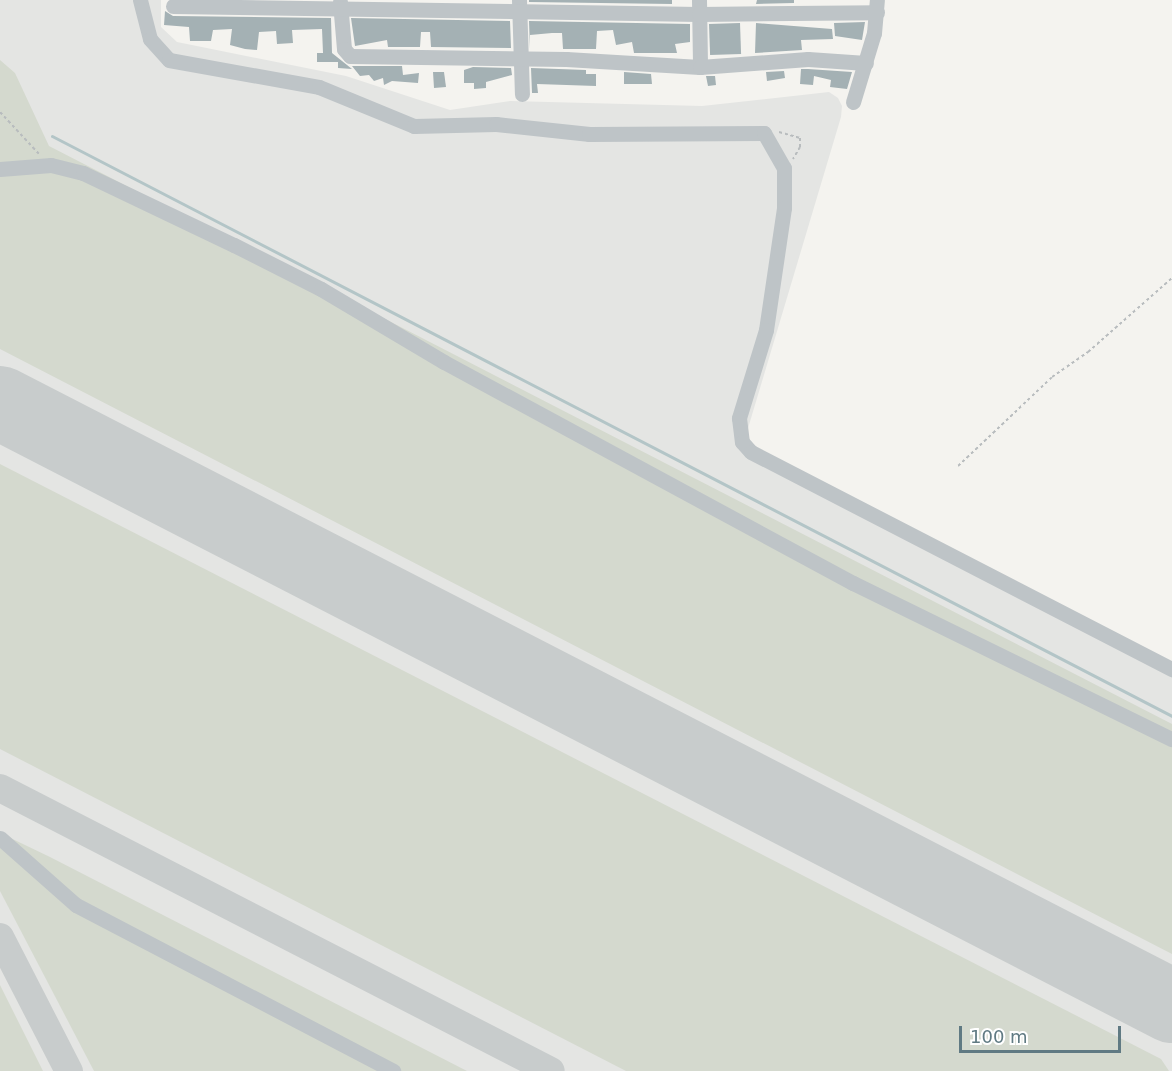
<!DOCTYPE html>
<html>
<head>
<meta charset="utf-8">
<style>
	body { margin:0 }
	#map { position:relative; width:1172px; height:1071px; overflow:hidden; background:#f4f3ef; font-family:"DejaVu Sans",sans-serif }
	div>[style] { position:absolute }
	.built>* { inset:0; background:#e4e5e3 }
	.green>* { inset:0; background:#d4d9ce }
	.stream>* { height:3px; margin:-1.5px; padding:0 1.5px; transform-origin:1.5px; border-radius:1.5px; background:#b3c5c7 }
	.taxiway>* { height:28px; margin:-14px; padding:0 14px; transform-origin:14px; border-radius:14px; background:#c8cccc }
	.runway>* { height:74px; margin:-37px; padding:0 37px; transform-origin:37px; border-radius:37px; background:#c8cccc }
	.building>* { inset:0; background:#a4b1b4; transform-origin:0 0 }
	.path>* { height:2px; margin-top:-1px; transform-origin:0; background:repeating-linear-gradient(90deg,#b8bcbe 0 3px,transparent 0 6px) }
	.minor>* { height:15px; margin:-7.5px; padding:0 7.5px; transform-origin:7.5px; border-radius:7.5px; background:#bec4c7 }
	span { translate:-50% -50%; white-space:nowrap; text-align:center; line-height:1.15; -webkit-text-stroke:6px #fff; paint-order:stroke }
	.scale { position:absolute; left:959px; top:1026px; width:162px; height:27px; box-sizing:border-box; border:3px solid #607a83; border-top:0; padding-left:8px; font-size:18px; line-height:21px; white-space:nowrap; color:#607a83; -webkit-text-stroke:4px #fff; paint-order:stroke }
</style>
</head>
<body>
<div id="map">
	<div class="built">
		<div style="clip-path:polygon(0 0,161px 0,161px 27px,177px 42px,346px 76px,450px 110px,510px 101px,702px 106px,829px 92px,838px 98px,842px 106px,841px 117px,746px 435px,749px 445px,1172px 663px,1172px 1071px,0 1071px)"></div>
	</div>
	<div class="green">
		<div style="clip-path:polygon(0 60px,15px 73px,49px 146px,1172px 724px,1172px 954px,0 349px)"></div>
		<div style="clip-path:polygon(0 464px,1161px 1059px,1169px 1071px,626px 1071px,0 749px)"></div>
		<div style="clip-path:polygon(0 833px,50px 857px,467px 1071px,94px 1071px,0 891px)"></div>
		<div style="clip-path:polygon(0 985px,43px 1071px,0 1071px)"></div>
	</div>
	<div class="stream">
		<div style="left:52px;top:136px;width:1261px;rotate:27.38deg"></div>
	</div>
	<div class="taxiway">
		<div style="left:0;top:788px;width:619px;rotate:27.19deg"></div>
		<div style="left:0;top:937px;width:151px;rotate:62.8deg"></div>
	</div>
	<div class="runway">
		<div style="left:0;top:403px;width:1318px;rotate:27.23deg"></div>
	</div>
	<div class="building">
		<div style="clip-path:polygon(529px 0,672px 0,672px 4px,529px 2px)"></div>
		<div style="clip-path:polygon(757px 0,794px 0,794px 3px,756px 4px)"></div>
		<div style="clip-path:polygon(165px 11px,173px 16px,331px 18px,332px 53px,352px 69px,338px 68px,338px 62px,317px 62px,317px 53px,323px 53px,322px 29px,292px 30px,293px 43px,277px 44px,276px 31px,259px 32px,257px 50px,245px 49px,230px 45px,232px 29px,213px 30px,211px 41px,190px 41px,189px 27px,164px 25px)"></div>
		<div style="clip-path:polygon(351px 18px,510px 21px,511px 48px,431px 47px,430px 32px,421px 32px,420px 47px,388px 47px,387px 40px,355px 46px)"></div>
		<div style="clip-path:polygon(529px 21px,690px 24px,690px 42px,675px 44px,677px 53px,634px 53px,632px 42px,616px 45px,613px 30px,597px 31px,596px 49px,563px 49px,562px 33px,552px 33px,530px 35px,530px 49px)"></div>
		<div style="clip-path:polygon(865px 22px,862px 40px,835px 36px,834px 23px)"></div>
		<div style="left:740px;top:23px;width:31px;height:31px;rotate:88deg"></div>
		<div style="clip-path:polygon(756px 23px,832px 29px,833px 39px,801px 40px,802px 50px,755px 53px)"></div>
		<div style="clip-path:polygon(352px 66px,402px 66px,403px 75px,419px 73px,418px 83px,392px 81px,384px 85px,383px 78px,374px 81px,369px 75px,360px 76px)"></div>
		<div style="clip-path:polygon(473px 67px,511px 68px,512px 75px,486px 82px,486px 88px,474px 89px,474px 83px,464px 83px,464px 70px)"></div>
		<div style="clip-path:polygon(531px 68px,586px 70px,586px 74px,596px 74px,596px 86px,537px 84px,538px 93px,532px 93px)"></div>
		<div style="clip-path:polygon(801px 69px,808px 69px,852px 72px,847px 89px,830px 87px,831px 80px,814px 76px,813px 85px,800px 84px)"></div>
		<div style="clip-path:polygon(784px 71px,785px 78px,767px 81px,766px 72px)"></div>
		<div style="clip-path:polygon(433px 72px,444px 72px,446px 87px,434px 88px)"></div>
		<div style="clip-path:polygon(624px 72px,651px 74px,652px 84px,624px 84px)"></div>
		<div style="clip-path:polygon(706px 76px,715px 76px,716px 85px,708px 86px)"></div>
	</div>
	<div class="path">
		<div style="left:0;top:112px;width:57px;rotate:47.1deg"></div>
		<div style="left:779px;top:132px;width:22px;rotate:16deg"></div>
		<div style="left:800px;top:138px;width:9px;rotate:90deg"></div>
		<div style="left:800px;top:147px;width:14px;rotate:120deg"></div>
		<div style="left:958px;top:466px;width:129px;rotate:-43.4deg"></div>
		<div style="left:1052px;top:377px;width:44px;rotate:-34.8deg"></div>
		<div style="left:1088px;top:352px;width:112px;rotate:-41.4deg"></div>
	</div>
	<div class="minor">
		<div style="left:140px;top:0;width:40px;rotate:75.6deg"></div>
		<div style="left:150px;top:39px;width:28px;rotate:48deg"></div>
		<div style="left:169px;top:60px;width:152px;rotate:10.2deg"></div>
		<div style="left:319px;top:87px;width:103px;rotate:22.3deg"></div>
		<div style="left:414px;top:126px;width:82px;rotate:-1.4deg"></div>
		<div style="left:496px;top:124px;width:94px;rotate:6.1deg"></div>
		<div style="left:589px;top:134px;width:175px;rotate:-0.3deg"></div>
		<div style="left:764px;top:133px;width:40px;rotate:60.3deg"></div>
		<div style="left:784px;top:168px;width:40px;rotate:90deg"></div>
		<div style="left:784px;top:208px;width:123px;rotate:98.4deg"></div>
		<div style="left:766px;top:330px;width:92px;rotate:107.1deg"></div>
		<div style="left:739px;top:418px;width:24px;rotate:83deg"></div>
		<div style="left:742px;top:442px;width:13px;rotate:48deg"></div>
		<div style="left:751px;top:452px;width:474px;rotate:27.3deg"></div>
		<div style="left:519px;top:0;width:94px;rotate:88.2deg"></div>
		<div style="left:699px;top:0;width:67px;rotate:89.1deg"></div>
		<div style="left:340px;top:2px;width:47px;rotate:85.1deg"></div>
		<div style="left:344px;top:49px;width:9px;rotate:49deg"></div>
		<div style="left:350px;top:56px;width:216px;rotate:0.8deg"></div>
		<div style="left:566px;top:59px;width:134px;rotate:3.4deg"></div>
		<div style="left:700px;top:67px;width:108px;rotate:-4.2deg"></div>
		<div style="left:808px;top:59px;width:58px;rotate:3.9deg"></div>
		<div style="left:173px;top:6px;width:526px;rotate:0.87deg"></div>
		<div style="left:699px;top:14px;width:178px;rotate:-0.6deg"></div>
		<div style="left:853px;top:102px;width:72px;rotate:-73.1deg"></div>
		<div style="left:874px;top:33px;width:33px;rotate:-85deg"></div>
		<div style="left:0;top:169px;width:51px;rotate:-4.5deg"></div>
		<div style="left:51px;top:165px;width:33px;rotate:14deg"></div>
		<div style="left:83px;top:173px;width:167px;rotate:25.5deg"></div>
		<div style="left:234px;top:245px;width:97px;rotate:26.8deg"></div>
		<div style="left:321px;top:289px;width:143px;rotate:30.7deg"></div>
		<div style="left:444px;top:362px;width:465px;rotate:28.4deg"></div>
		<div style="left:853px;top:583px;width:355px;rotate:26.1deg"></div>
		<div style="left:0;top:838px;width:101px;rotate:41.4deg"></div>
		<div style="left:76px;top:905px;width:358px;rotate:27.6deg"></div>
	</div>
	<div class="scale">100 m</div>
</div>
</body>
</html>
